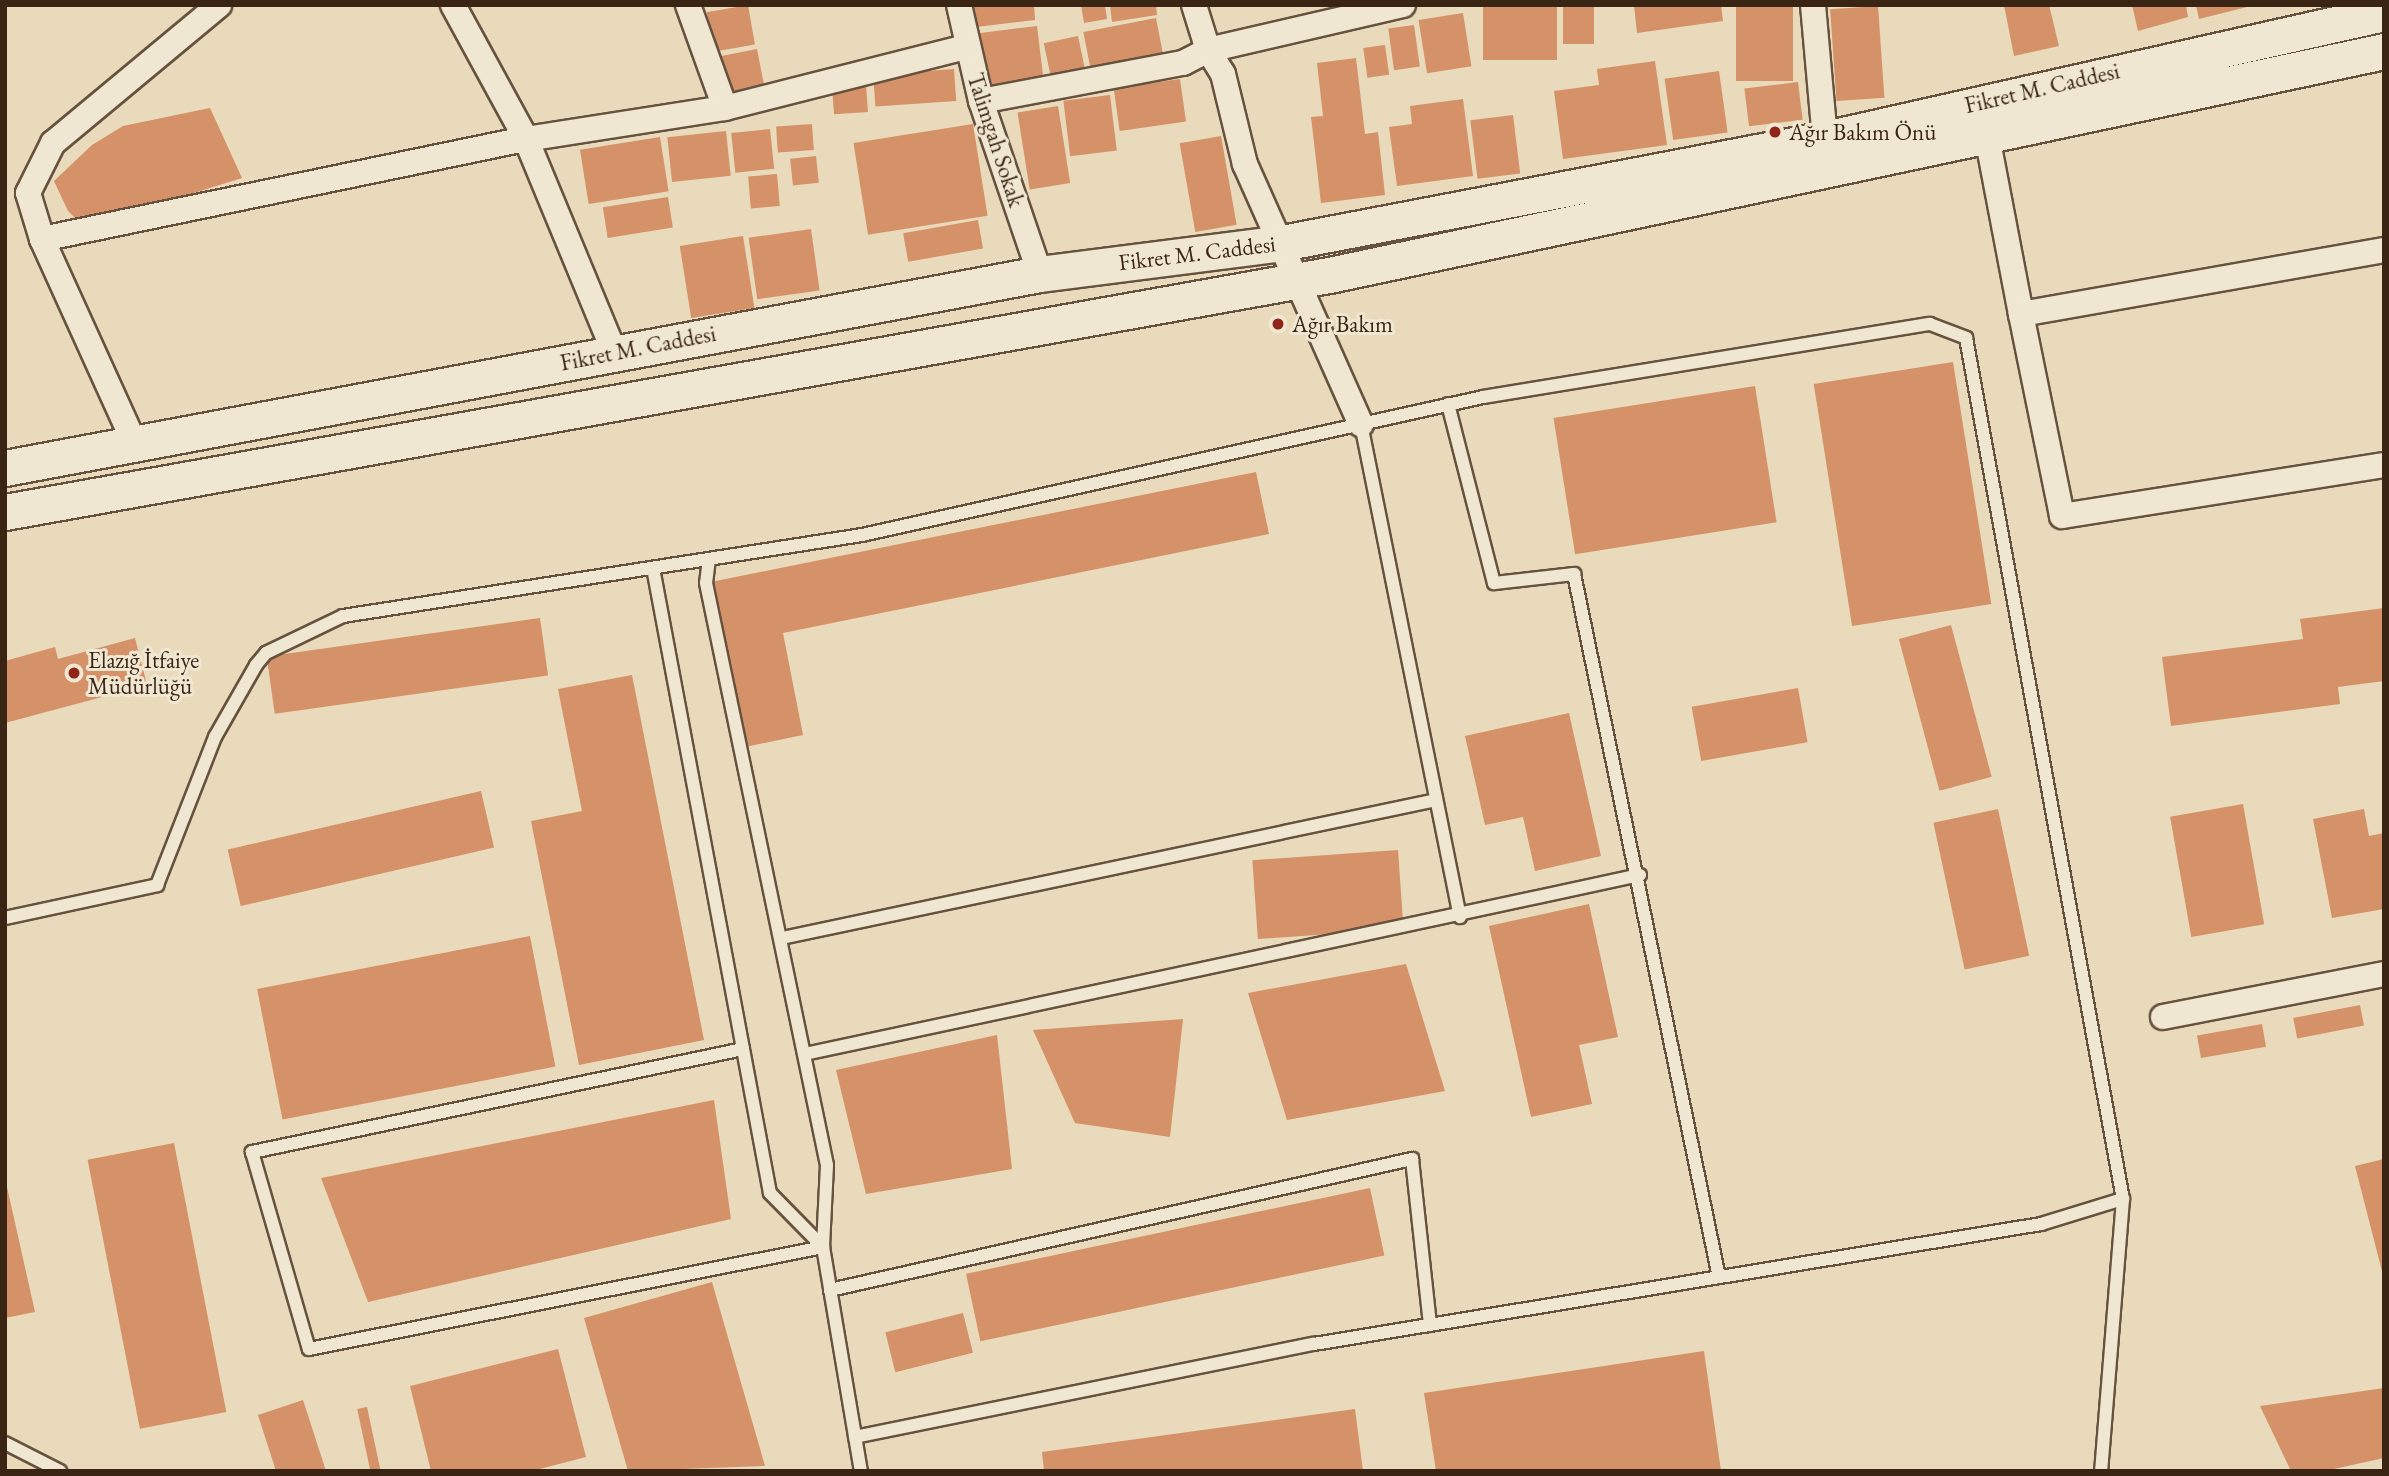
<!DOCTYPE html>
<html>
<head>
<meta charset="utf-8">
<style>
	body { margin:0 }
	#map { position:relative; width:2389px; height:1476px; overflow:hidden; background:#e8daba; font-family:"EB Garamond",serif }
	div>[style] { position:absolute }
	.building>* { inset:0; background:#d59168; transform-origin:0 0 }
	.roads { filter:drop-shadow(2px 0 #66523e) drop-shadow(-2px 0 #66523e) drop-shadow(0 2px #66523e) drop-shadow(0 -2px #66523e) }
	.service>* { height:12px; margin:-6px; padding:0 6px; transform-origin:6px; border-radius:6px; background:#f0e7d2 }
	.minor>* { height:24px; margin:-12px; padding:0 12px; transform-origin:12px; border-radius:12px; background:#f0e7d2 }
	.secondary>* { height:35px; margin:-17.5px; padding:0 17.5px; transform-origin:17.5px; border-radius:17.5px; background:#f0e7d2 }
	.dots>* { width:19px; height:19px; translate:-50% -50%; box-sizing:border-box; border:4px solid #f0e7d2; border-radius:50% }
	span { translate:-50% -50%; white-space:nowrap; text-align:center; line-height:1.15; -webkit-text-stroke:6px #f0e7d2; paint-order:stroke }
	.street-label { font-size:23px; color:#3a2515 }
	.poi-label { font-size:23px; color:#3a2515 }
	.left { translate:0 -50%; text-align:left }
	.frame { position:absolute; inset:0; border:7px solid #3a2515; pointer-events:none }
</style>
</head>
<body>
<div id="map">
	<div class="building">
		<div style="left:748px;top:5px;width:40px;height:42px;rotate:80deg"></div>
		<div style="clip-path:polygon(973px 5px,1034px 5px,1035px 20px,976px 27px)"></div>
		<div style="clip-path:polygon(1081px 5px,1105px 5px,1107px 19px,1084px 23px)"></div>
		<div style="clip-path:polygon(1110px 5px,1156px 5px,1157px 15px,1112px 22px)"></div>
		<div style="left:1483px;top:5px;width:74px;height:55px"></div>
		<div style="left:1563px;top:5px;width:31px;height:39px"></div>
		<div style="clip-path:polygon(1634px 5px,1721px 5px,1723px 21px,1637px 33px)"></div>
		<div style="left:1736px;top:5px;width:57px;height:76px"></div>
		<div style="clip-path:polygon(2004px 5px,2049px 5px,2059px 46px,2014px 56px)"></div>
		<div style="clip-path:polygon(2132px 5px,2186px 5px,2188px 17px,2138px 31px)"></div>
		<div style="clip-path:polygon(2196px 5px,2251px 5px,2251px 6px,2199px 19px)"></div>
		<div style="left:1878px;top:6px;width:92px;height:48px;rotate:86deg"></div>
		<div style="left:1463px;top:13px;width:54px;height:45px;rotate:81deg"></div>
		<div style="left:1156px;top:18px;width:43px;height:74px;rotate:79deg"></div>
		<div style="left:1414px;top:25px;width:42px;height:26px;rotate:82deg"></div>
		<div style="left:1037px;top:26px;width:55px;height:59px;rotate:83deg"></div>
		<div style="left:1078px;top:36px;width:40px;height:35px;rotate:78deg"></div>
		<div style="left:1385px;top:45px;width:30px;height:22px;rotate:82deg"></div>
		<div style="left:757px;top:49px;width:38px;height:40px;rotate:79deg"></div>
		<div style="clip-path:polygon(1356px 58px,1365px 134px,1378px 132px,1385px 195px,1321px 203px,1311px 117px,1323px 116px,1317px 63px)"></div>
		<div style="clip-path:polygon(1655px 61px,1667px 145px,1563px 159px,1554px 91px,1599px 85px,1597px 69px)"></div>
		<div style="left:954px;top:69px;width:32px;height:81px;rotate:86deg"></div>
		<div style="left:1719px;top:71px;width:62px;height:55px;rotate:82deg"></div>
		<div style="left:1180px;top:79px;width:43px;height:67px;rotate:82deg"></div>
		<div style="left:1798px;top:82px;width:38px;height:54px;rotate:83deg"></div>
		<div style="left:866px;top:84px;width:28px;height:34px;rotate:86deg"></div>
		<div style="left:1110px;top:95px;width:56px;height:47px;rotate:83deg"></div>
		<div style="clip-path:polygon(1463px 99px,1473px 176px,1397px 186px,1389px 127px,1412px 124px,1410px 106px)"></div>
		<div style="left:1058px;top:106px;width:78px;height:41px;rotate:81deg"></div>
		<div style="clip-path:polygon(210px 108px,242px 178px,146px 208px,76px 219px,68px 211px,54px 181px,92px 145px,123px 126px)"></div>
		<div style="left:1513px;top:115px;width:59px;height:43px;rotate:83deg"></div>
		<div style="left:812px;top:124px;width:26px;height:36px;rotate:86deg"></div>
		<div style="left:973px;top:124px;width:93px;height:121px;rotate:81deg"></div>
		<div style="left:770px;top:129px;width:40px;height:39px;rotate:84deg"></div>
		<div style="left:726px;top:131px;width:45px;height:59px;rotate:84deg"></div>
		<div style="left:1221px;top:136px;width:90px;height:42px;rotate:80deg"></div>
		<div style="left:660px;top:137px;width:55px;height:81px;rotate:81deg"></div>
		<div style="left:816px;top:156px;width:27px;height:26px;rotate:84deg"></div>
		<div style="left:777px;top:174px;width:32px;height:29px;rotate:85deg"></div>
		<div style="left:668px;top:197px;width:31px;height:66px;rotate:81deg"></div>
		<div style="left:978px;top:220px;width:29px;height:76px;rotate:80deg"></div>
		<div style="left:811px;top:229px;width:62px;height:63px;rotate:82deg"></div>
		<div style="left:743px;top:236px;width:73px;height:64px;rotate:81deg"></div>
		<div style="left:1953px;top:362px;width:245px;height:141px;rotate:81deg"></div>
		<div style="left:1755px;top:386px;width:138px;height:204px;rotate:81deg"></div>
		<div style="clip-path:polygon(1256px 472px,1269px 534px,783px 633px,803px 735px,740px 748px,706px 583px)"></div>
		<div style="clip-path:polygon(2384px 608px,2384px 681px,2338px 687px,2340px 704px,2171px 726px,2162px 657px,2303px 639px,2300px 619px)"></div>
		<div style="left:540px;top:618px;width:58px;height:276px;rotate:82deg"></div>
		<div style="left:1951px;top:625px;width:157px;height:54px;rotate:75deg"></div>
		<div style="clip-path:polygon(135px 638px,147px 685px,5px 723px,5px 661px,55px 647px,58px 659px)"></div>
		<div style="clip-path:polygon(632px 675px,704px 1040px,579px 1065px,531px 821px,582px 811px,558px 689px)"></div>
		<div style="left:1798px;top:688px;width:55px;height:108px;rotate:80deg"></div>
		<div style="clip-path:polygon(1569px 713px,1601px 856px,1535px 871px,1523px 817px,1485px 825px,1465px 736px)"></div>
		<div style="left:481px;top:791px;width:58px;height:260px;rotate:77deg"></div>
		<div style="left:2243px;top:804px;width:122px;height:74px;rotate:80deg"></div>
		<div style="left:1998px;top:809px;width:150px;height:66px;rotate:78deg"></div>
		<div style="clip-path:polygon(2364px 809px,2369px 836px,2384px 833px,2384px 909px,2332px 918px,2313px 819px)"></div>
		<div style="left:1398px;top:850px;width:79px;height:146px;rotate:86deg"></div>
		<div style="clip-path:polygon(1589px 904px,1618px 1037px,1579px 1045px,1592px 1104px,1531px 1117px,1489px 926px)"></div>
		<div style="left:530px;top:936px;width:133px;height:278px;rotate:79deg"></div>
		<div style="clip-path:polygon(1406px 964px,1445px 1091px,1287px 1120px,1248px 993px)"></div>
		<div style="left:2360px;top:1005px;width:21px;height:68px;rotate:79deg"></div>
		<div style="clip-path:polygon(1183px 1019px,1170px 1137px,1075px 1123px,1033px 1030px)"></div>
		<div style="left:2262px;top:1024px;width:23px;height:66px;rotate:80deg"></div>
		<div style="clip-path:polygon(997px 1035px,1012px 1169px,866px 1194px,836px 1070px)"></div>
		<div style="clip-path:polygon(714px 1100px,731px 1219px,368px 1302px,321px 1178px)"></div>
		<div style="left:174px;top:1143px;width:274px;height:88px;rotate:79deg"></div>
		<div style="clip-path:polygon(2384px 1159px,2384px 1275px,2383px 1275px,2355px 1166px)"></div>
		<div style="clip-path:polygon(5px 1178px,35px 1312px,5px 1318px)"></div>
		<div style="left:1370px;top:1188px;width:69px;height:413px;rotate:78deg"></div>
		<div style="clip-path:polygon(712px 1282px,765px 1466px,628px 1471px,584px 1318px)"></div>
		<div style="left:963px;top:1313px;width:41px;height:80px;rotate:76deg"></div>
		<div style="clip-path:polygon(558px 1349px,586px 1457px,532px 1471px,431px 1471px,410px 1386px)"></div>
		<div style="clip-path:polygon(1704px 1351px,1721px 1471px,1436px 1471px,1424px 1393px)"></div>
		<div style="clip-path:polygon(2384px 1388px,2384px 1458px,2325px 1471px,2291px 1471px,2260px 1406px)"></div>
		<div style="clip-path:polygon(303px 1400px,326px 1471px,276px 1471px,258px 1415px)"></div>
		<div style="left:367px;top:1407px;width:66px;height:10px;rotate:78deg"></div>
		<div style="clip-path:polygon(1355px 1409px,1363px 1471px,1044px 1471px,1042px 1452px)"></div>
	</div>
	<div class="roads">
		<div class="service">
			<div style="left:1448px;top:404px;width:185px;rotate:75.6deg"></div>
			<div style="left:1494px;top:583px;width:81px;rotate:-6.4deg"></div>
			<div style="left:1574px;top:574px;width:718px;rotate:78.35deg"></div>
			<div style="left:1361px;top:424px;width:503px;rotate:78.65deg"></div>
			<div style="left:709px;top:559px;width:24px;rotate:97deg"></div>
			<div style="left:706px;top:583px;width:594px;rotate:78.26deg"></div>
			<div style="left:827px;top:1165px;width:82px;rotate:92.8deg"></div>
			<div style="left:823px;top:1247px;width:227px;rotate:80.4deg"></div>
			<div style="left:653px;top:568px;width:636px;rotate:79.4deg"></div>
			<div style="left:770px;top:1193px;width:76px;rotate:45.5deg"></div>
			<div style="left:5px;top:918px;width:156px;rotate:-12.2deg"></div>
			<div style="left:157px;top:885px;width:159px;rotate:-68.6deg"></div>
			<div style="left:215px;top:737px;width:83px;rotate:-60.3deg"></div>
			<div style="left:256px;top:665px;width:16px;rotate:-50deg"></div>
			<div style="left:266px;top:653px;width:85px;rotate:-25.7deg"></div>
			<div style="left:343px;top:616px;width:525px;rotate:-8.87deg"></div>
			<div style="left:862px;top:535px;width:636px;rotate:-12.53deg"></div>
			<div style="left:1483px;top:397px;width:453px;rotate:-9.3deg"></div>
			<div style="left:1930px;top:324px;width:39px;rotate:21deg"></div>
			<div style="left:1966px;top:338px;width:875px;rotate:79.67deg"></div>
			<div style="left:2123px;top:1199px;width:273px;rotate:94.6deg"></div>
			<div style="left:782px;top:938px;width:668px;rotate:-11.92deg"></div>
			<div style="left:743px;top:1049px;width:502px;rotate:168.15deg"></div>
			<div style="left:252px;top:1152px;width:205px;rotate:73.9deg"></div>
			<div style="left:309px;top:1349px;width:524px;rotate:-11.22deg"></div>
			<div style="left:805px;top:1054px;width:854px;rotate:-12.1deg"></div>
			<div style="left:830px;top:1290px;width:597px;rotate:-12.69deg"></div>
			<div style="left:1412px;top:1159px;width:167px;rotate:83.8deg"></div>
			<div style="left:855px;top:1437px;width:468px;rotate:-11.5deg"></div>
			<div style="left:1314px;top:1344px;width:737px;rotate:-9.37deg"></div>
			<div style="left:2041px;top:1224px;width:86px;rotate:-17deg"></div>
			<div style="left:5px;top:1443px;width:62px;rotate:27deg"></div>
		</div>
		<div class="minor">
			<div style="left:453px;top:5px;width:153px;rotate:61.4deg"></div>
			<div style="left:526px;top:139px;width:233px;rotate:67.5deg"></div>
			<div style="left:688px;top:5px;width:109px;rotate:70.2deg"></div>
			<div style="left:959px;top:5px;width:98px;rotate:77.1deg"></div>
			<div style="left:981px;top:101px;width:183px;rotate:71.2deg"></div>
			<div style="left:1194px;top:5px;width:47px;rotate:72.7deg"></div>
			<div style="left:1208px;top:50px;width:28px;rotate:58deg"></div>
			<div style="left:1223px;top:74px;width:93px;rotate:76.3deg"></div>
			<div style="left:1245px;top:164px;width:285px;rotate:66deg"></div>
			<div style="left:1813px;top:5px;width:135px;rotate:84.9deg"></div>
			<div style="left:981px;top:101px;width:206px;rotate:-10.7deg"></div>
			<div style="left:1183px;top:63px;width:28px;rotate:-27deg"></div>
			<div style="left:1208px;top:50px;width:200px;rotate:-13deg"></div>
			<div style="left:1987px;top:136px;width:181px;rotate:79.2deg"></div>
			<div style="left:2021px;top:314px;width:369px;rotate:-10deg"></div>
			<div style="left:42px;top:239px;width:494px;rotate:-11.7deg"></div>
			<div style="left:526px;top:139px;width:201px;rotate:-8.9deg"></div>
			<div style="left:725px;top:108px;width:249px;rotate:-14.2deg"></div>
			<div style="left:2021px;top:314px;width:206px;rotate:78.5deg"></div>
			<div style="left:2062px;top:516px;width:326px;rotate:-9deg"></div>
			<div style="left:134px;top:442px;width:223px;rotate:-114.4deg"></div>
			<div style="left:42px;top:239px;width:48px;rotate:-106.9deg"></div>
			<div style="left:28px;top:193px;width:56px;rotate:-63.4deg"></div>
			<div style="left:53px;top:143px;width:216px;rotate:-39.7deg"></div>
			<div style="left:2163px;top:1017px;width:225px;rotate:-11deg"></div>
		</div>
		<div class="secondary">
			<div style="left:5px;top:468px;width:1053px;rotate:-10.62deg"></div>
			<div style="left:1040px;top:274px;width:244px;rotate:-7.3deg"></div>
			<div style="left:1282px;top:243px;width:553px;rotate:-10.84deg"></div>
			<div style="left:1825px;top:139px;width:573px;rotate:-12.7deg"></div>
			<div style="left:5px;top:512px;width:1350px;rotate:-10.15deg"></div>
			<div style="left:1334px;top:274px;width:1073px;rotate:-11.99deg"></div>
		</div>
	</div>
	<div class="dots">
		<div style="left:1775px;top:132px;background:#8f2418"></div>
		<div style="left:1278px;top:324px;background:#8f2418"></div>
		<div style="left:74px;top:673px;background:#8f2418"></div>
	</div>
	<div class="street-label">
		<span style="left:2042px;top:88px;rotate:-13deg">Fikret M. Caddesi</span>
		<span style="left:996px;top:140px;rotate:72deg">Talimgah Sokak</span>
		<span style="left:1197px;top:253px;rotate:-7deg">Fikret M. Caddesi</span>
		<span style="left:638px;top:348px;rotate:-11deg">Fikret M. Caddesi</span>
	</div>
	<div class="poi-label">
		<span class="left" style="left:1789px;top:132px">Ağır Bakım Önü</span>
		<span class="left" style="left:1292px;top:324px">Ağır Bakım</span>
		<span class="left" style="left:88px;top:673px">Elazığ İtfaiye<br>Müdürlüğü</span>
	</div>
	<div class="frame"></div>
</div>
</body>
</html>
